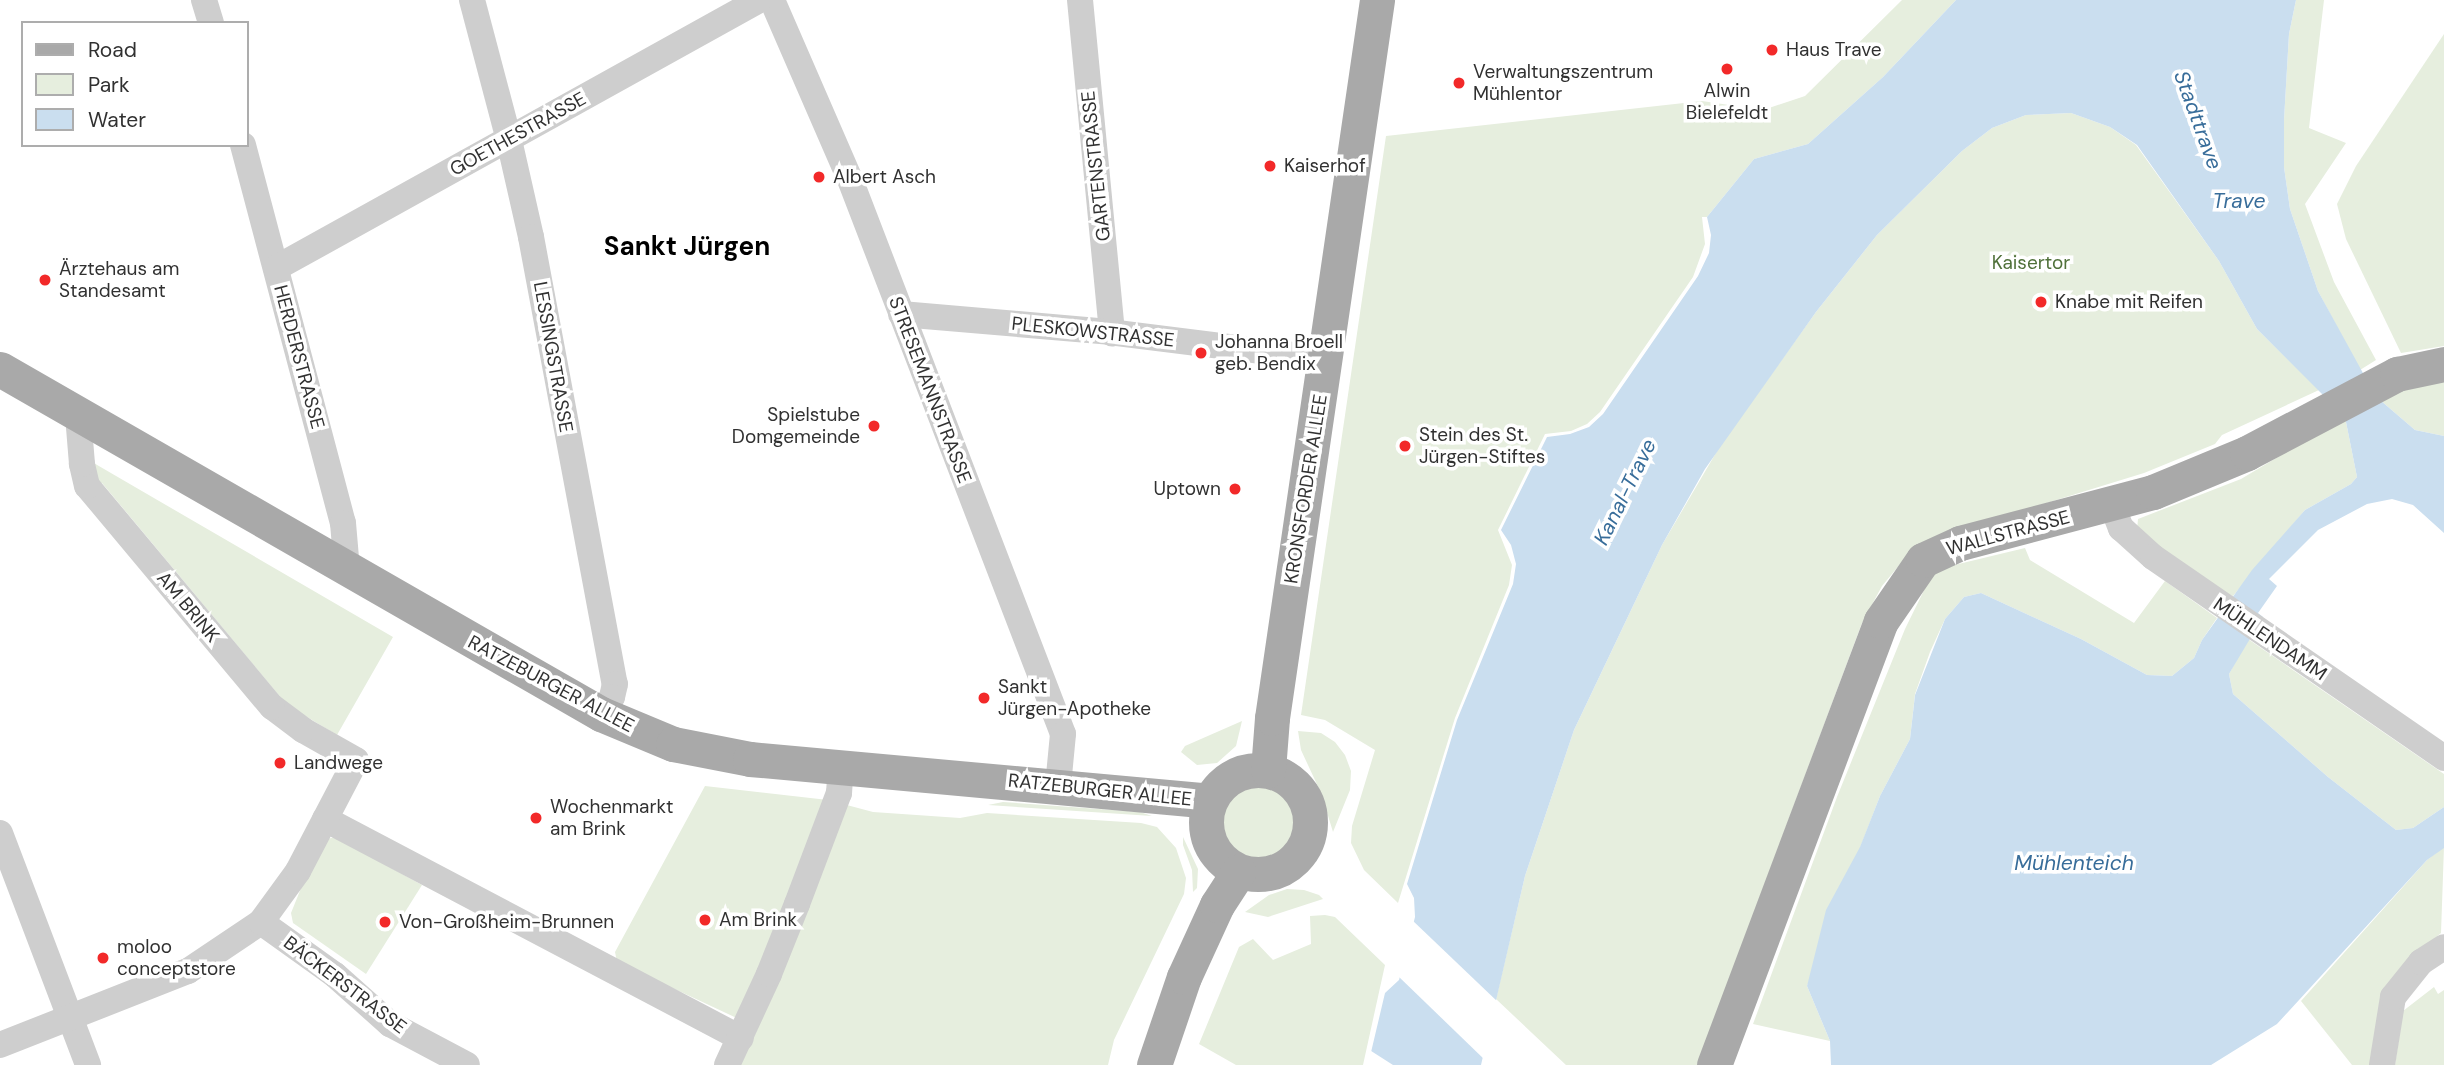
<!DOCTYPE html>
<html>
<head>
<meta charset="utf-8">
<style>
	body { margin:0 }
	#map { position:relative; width:2444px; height:1065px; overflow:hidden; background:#fff; font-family:"DM Sans",sans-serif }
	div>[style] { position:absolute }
	.green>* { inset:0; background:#e6eede }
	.round { border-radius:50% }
	.water>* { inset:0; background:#cadeef }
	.pier>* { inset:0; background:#fff }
	.minor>* { height:26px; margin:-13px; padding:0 13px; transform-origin:13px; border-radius:13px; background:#cecece }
	.major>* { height:35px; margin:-17.5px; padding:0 17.5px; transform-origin:17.5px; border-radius:17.5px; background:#a9a9a9 }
	.major>.ring { margin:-17.5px; padding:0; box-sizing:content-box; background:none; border:35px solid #a9a9a9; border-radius:50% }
	.dots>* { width:19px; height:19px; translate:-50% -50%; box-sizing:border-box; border:4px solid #fff; border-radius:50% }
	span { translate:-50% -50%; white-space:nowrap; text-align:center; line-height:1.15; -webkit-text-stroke:7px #fff; paint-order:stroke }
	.poi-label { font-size:19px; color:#313131 }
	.left { translate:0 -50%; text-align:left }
	.right { translate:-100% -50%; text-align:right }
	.street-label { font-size:19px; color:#313131 }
	.park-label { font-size:19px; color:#50713a }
	.water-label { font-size:21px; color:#386d9a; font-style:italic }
	.district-label { font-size:26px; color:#000; font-weight:700 }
	.legend { position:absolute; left:21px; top:21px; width:228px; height:126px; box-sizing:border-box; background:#fff; border:2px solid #adadad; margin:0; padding:9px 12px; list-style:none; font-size:21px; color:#313131 }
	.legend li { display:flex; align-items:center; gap:14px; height:35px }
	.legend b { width:35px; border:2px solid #adadad }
</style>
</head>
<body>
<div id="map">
	<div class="green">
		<div style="clip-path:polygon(1902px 0,1956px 0,1883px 77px,1808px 144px,1754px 159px,1707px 217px,1702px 217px,1705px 244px,1693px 277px,1600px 412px,1587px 424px,1571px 431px,1545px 434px,1498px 530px,1512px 565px,1509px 585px,1455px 718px,1398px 903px,1364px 870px,1351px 843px,1352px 826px,1375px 750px,1325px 720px,1301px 715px,1386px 136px,1702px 101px,1763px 110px,1805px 96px)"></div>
		<div style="clip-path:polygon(2296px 0,2324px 0,2309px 128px,2346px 143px,2305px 204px,2334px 282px,2376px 360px,2360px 370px,2318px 291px,2290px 209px,2284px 167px,2284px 120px,2289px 34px)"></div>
		<div style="clip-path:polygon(2444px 34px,2444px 346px,2401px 353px,2346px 239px,2337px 204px,2356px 166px)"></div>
		<div style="clip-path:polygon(2071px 113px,2110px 127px,2136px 145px,2219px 261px,2257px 329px,2319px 390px,2222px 435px,2215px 444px,2144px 473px,1930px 539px,1906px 557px,1882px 586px,1862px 623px,1697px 1065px,1566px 1065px,1496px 999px,1525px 876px,1574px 730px,1662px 545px,1720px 446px,1816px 312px,1877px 235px,1962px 151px,1992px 128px,2026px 115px)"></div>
		<div style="clip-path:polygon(2444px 379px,2444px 436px,2415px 430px,2380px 400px,2404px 390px)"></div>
		<div style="clip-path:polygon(2345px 417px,2357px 477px,2351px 484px,2305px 510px,2233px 596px,2219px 592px,2137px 530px,2138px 519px,2241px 479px)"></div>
		<div style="clip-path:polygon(92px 462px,393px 637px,337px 735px,287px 705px,102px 483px,97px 487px)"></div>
		<div style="clip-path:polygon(2025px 548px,2030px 560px,2134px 623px,2165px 581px,2217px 618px,2202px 640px,2194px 658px,2172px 676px,2147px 675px,2081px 639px,1981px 593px,1964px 597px,1945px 619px,1930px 652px,1915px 694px,1910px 739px,1880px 796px,1807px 986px,1830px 1041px,1753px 1024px,1837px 797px,1905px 629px,1932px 574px,1946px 567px)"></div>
		<div style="clip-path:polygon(2248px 639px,2444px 774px,2444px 807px,2413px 828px,2396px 830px,2328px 777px,2233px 694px,2229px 674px)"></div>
		<div style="clip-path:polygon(1242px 721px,1236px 746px,1217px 763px,1197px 765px,1181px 752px,1185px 746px)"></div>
		<div style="clip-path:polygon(1298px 731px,1321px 733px,1335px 742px,1345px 755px,1351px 771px,1350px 790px,1333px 832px,1321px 793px,1301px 750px)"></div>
		<div class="round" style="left:1217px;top:782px;width:82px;height:82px"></div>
		<div style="clip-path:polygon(705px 786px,828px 800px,873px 812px,960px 818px,987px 813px,1141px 823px,1157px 827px,1176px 848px,1186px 878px,1184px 894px,1114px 1040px,1108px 1065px,740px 1065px,758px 1028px,617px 962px,615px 952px)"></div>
		<div style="clip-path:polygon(1003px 802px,1140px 812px,1152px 816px,988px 805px)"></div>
		<div style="clip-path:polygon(335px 837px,422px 885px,366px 974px,293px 923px,291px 913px,320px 841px)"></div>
		<div style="clip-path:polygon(1183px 837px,1198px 869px,1197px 888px,1193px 892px,1192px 870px,1183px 845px)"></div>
		<div style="clip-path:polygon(2444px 847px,2441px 933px,2399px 969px,2372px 1065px,2352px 1065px,2301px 1001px,2427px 860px)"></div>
		<div style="clip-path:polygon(1287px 889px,1304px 890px,1319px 895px,1323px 899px,1268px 917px,1245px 912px,1269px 895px)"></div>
		<div style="clip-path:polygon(1325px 915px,1335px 917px,1385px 965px,1363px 1065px,1236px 1065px,1199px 1044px,1239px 947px,1253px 939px,1273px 960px,1311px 944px,1310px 916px)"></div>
		<div style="clip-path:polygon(2434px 987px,2438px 994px,2444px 990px,2444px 1065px,2395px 1065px,2403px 1011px)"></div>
	</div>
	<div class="water">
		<div style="clip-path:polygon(1956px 0,2296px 0,2289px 34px,2284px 120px,2284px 167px,2290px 209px,2318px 291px,2369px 384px,2380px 400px,2415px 430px,2444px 436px,2444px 533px,2413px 505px,2392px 499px,2367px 504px,2318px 530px,2269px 579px,2277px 586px,2258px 613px,2263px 617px,2229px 674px,2233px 694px,2328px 777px,2396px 830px,2413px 828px,2444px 807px,2444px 848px,2427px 860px,2277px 1024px,2211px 1065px,1831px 1065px,1830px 1041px,1807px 986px,1826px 910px,1860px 847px,1880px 796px,1910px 739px,1915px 695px,1945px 619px,1964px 597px,1981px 593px,2081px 639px,2147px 675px,2172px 676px,2194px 658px,2202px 640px,2252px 570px,2305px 510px,2351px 484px,2357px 477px,2345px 417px,2257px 329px,2219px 261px,2137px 145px,2110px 127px,2071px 113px,2026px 115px,1992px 128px,1962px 151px,1877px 235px,1816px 312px,1705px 469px,1662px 545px,1574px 730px,1525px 876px,1481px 1065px,1368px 1065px,1385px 993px,1399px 980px,1415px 917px,1414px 898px,1407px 884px,1457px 720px,1513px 584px,1516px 564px,1511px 545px,1501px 530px,1547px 437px,1570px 434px,1589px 427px,1603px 414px,1698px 276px,1709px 253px,1711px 235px,1707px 217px,1754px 159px,1808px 144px,1883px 77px)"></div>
	</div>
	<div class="pier">
		<div style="clip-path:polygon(1411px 919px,1499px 1003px,1486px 1061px,1397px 975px)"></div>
		<div style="clip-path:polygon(1368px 1049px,1393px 1065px,1365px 1065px)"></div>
	</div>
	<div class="minor">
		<div style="left:204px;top:0;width:24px;rotate:73deg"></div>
		<div style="left:472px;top:0;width:145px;rotate:75.2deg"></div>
		<div style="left:509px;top:140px;width:99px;rotate:77.2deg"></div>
		<div style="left:531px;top:237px;width:455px;rotate:79.4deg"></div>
		<div style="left:615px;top:684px;width:13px;rotate:103deg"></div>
		<div style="left:612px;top:697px;width:20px;rotate:123deg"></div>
		<div style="left:772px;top:0;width:198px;rotate:66.5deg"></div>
		<div style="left:851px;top:182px;width:591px;rotate:68.99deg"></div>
		<div style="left:1063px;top:734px;width:52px;rotate:95.5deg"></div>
		<div style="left:1080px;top:0;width:335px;rotate:84.5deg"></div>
		<div style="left:243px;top:145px;width:391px;rotate:75.2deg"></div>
		<div style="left:343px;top:523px;width:47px;rotate:85.1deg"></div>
		<div style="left:276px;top:268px;width:552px;rotate:-29.02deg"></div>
		<div style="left:901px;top:314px;width:209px;rotate:4.9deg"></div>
		<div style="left:1109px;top:332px;width:219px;rotate:7.1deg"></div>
		<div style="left:2112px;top:505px;width:25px;rotate:69deg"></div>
		<div style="left:2121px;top:528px;width:43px;rotate:42.2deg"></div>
		<div style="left:2153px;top:557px;width:354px;rotate:34.6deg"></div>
		<div style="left:325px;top:819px;width:470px;rotate:27.8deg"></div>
		<div style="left:0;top:833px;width:248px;rotate:69.2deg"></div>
		<div style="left:261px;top:922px;width:91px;rotate:35.6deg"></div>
		<div style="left:335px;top:975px;width:74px;rotate:41.7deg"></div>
		<div style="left:390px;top:1024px;width:87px;rotate:28deg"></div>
		<div style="left:0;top:1045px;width:202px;rotate:-21.5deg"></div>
		<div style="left:188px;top:971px;width:88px;rotate:-33.9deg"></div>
		<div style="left:261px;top:922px;width:63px;rotate:-54deg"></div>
		<div style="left:298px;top:871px;width:125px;rotate:-62.4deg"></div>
		<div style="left:356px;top:760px;width:61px;rotate:-150.5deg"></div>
		<div style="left:303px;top:730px;width:39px;rotate:-143deg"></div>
		<div style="left:272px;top:707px;width:288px;rotate:-129.9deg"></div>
		<div style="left:87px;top:486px;width:23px;rotate:-103deg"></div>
		<div style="left:82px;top:464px;width:49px;rotate:-94.7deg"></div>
		<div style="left:727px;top:1065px;width:100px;rotate:-65.2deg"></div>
		<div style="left:769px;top:974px;width:75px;rotate:-68.2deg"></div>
		<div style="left:797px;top:904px;width:119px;rotate:-69.3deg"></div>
		<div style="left:839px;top:793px;width:26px;rotate:-86deg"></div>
		<div style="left:2382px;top:1065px;width:69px;rotate:-80.8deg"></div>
		<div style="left:2393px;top:997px;width:45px;rotate:-51.3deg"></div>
		<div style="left:2421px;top:962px;width:27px;rotate:-33deg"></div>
	</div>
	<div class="major">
		<div style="left:0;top:369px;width:693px;rotate:29.86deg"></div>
		<div style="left:601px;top:714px;width:78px;rotate:22.6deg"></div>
		<div style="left:673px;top:744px;width:78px;rotate:11deg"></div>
		<div style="left:750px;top:759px;width:461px;rotate:5.2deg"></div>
		<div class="ring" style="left:1206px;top:770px;width:69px;height:69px"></div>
		<div style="left:1268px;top:770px;width:52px;rotate:-85.6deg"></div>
		<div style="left:1272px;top:718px;width:726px;rotate:-81.68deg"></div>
		<div style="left:1154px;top:1065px;width:93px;rotate:-71.2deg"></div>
		<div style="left:1184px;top:977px;width:79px;rotate:-65.4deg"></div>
		<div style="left:1217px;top:905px;width:40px;rotate:-57.1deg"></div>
		<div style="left:1714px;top:1065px;width:474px;rotate:-69.4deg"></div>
		<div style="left:1881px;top:621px;width:74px;rotate:-55.5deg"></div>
		<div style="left:1923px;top:560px;width:41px;rotate:-24.7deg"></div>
		<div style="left:1960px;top:543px;width:200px;rotate:-14.8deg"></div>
		<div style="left:2153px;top:492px;width:102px;rotate:-22.5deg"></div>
		<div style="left:2247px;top:453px;width:170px;rotate:-27.8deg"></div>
		<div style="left:2397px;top:374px;width:48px;rotate:-12deg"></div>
	</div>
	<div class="dots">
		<div style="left:1772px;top:50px;background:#f22929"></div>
		<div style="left:1727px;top:69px;background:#f22929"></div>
		<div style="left:1459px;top:83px;background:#f22929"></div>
		<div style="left:1270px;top:166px;background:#f22929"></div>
		<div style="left:819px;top:177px;background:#f22929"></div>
		<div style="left:45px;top:280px;background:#f22929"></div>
		<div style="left:2041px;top:302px;background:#f22929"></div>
		<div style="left:1201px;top:353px;background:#f22929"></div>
		<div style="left:874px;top:426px;background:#f22929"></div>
		<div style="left:1405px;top:446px;background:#f22929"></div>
		<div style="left:1235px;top:489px;background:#f22929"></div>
		<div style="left:984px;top:698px;background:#f22929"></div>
		<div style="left:280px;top:763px;background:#f22929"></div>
		<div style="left:536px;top:818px;background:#f22929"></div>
		<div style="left:705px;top:920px;background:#f22929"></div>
		<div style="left:385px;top:922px;background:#f22929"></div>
		<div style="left:103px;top:958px;background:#f22929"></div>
	</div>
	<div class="poi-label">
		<span class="left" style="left:1786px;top:50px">Haus Trave</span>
		<span class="left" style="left:1473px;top:83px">Verwaltungszentrum<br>Mühlentor</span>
		<span style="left:1727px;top:102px">Alwin<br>Bielefeldt</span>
		<span class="left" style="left:1284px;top:166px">Kaiserhof</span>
		<span class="left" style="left:833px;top:177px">Albert Asch</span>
		<span class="left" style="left:59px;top:280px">Ärztehaus am<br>Standesamt</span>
		<span class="left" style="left:2055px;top:302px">Knabe mit Reifen</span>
		<span class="left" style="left:1215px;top:353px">Johanna Broell<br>geb. Bendix</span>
		<span class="right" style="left:860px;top:426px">Spielstube<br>Domgemeinde</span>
		<span class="left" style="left:1419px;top:446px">Stein des St.<br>Jürgen-Stiftes</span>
		<span class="right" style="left:1221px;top:489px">Uptown</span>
		<span class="left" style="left:998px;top:698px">Sankt<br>Jürgen-Apotheke</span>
		<span class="left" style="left:294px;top:763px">Landwege</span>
		<span class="left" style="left:550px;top:818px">Wochenmarkt<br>am Brink</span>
		<span class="left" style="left:719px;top:920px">Am Brink</span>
		<span class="left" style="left:399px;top:922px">Von-Großheim-Brunnen</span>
		<span class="left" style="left:117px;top:958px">moloo<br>conceptstore</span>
	</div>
	<div class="street-label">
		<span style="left:518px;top:134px;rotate:-29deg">GOETHESTRASSE</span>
		<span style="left:1096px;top:166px;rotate:-96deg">GARTENSTRASSE</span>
		<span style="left:1093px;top:332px;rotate:6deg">PLESKOWSTRASSE</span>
		<span style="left:299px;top:357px;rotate:75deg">HERDERSTRASSE</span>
		<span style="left:553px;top:357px;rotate:80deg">LESSINGSTRASSE</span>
		<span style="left:930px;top:390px;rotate:69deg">STRESEMANNSTRASSE</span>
		<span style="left:1306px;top:489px;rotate:-81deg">KRONSFORDER ALLEE</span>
		<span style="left:2008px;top:533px;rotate:-15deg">WALLSTRASSE</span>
		<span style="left:188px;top:607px;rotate:50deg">AM BRINK</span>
		<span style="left:2270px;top:639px;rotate:34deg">MÜHLENDAMM</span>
		<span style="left:551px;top:684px;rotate:28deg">RATZEBURGER ALLEE</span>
		<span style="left:1100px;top:790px;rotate:6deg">RATZEBURGER ALLEE</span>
		<span style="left:345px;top:985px;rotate:37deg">BÄCKERSTRASSE</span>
	</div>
	<div class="park-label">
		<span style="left:2031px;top:263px">Kaisertor</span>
	</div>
	<div class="water-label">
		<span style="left:2198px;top:120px;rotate:70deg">Stadttrave</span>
		<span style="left:2239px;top:201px">Trave</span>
		<span style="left:1625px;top:492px;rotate:-64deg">Kanal-Trave</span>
		<span style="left:2074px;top:863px">Mühlenteich</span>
	</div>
	<div class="district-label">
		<span style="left:687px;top:247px">Sankt Jürgen</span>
	</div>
	<ul class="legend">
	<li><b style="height:9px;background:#a9a9a9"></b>Road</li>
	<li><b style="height:19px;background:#e6eede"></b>Park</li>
	<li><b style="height:19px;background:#cadeef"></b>Water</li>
	</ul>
</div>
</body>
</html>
